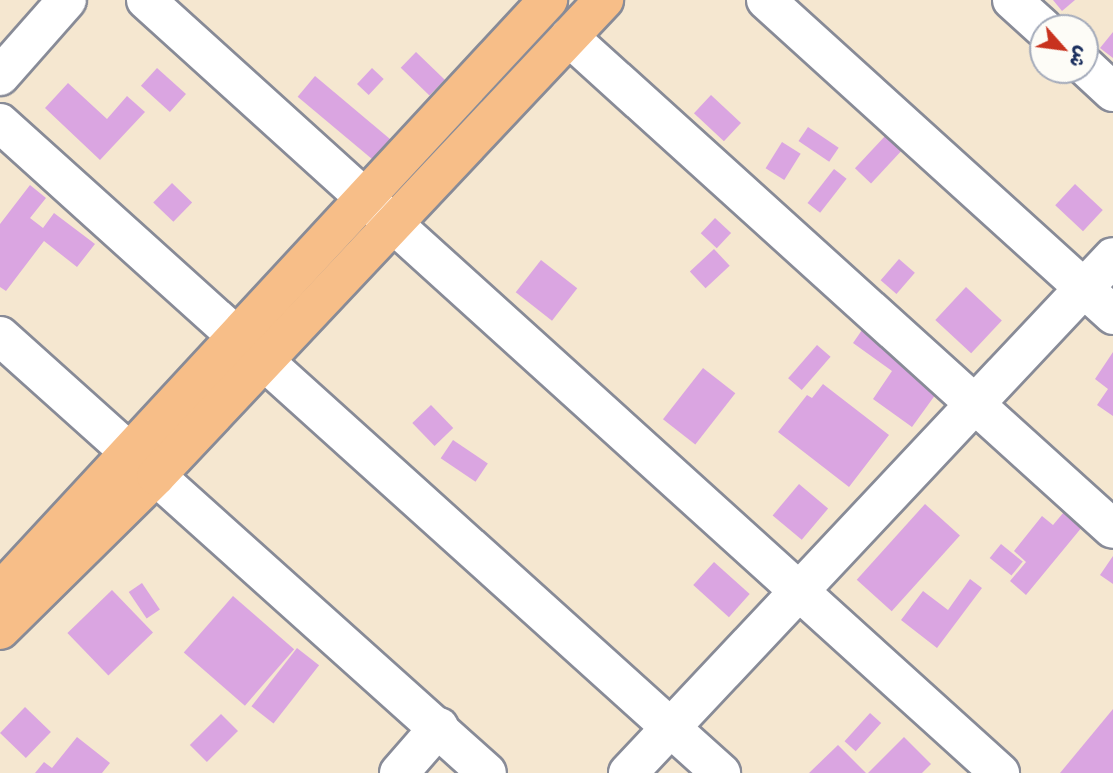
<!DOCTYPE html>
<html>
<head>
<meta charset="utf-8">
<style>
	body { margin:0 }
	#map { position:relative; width:1113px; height:773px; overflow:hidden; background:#f5e7d0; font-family:"Playpen Sans","Playpen Sans Arabic",sans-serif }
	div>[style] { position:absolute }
	.building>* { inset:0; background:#daa5e1; transform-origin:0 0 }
	.roads { filter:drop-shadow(2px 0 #888b97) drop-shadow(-2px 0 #888b97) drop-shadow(0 2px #888b97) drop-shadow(0 -2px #888b97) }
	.minor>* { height:38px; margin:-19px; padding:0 19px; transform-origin:19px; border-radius:19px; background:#fff }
	.major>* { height:38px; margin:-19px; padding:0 19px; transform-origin:19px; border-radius:19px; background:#f7be88 }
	span { translate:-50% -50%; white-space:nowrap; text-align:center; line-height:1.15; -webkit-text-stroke:5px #fdfcf7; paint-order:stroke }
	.north { position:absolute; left:1029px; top:14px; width:70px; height:70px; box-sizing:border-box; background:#fdfcf7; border:2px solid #a3aaba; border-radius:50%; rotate:118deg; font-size:19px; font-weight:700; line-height:28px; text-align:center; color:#1b2f5e }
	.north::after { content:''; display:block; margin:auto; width:24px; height:32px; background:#c8321e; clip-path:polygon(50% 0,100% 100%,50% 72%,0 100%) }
</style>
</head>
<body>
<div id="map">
	<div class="building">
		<div style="clip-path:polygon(1053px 0,1075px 0,1062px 11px)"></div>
		<div style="clip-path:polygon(1113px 32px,1113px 58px,1100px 48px)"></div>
		<div style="left:416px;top:52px;width:40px;height:22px;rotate:44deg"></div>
		<div style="left:157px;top:68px;width:39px;height:24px;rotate:42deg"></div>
		<div style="left:372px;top:68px;width:16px;height:22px;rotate:43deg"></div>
		<div style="left:315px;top:76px;width:99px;height:27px;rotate:40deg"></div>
		<div style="clip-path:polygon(68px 83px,107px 119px,127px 96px,145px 112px,100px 160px,45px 108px)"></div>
		<div style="left:711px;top:95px;width:41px;height:25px;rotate:43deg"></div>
		<div style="left:808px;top:127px;width:37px;height:17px;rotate:34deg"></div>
		<div style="left:887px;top:134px;width:22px;height:47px;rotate:43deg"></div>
		<div style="left:782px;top:142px;width:22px;height:31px;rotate:32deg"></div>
		<div style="left:834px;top:169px;width:16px;height:43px;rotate:38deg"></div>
		<div style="left:172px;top:183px;width:28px;height:27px;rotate:44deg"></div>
		<div style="left:1075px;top:184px;width:38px;height:29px;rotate:43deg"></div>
		<div style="clip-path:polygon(30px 185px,46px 198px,30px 218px,43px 228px,54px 213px,95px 244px,77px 267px,44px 241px,6px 291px,0 287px,0 224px)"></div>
		<div style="left:715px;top:218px;width:22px;height:21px;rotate:43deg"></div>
		<div style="left:714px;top:249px;width:23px;height:33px;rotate:47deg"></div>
		<div style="left:899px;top:259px;width:21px;height:28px;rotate:41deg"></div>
		<div style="left:541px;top:260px;width:46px;height:41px;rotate:38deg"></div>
		<div style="left:966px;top:287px;width:49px;height:45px;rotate:43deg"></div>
		<div style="clip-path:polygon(862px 330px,941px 387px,912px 427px,873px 399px,892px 371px,853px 343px)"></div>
		<div style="left:817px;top:345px;width:18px;height:44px;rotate:41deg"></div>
		<div style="clip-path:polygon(1113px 352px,1113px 416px,1097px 405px,1108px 389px,1095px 379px)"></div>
		<div style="left:703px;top:368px;width:41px;height:65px;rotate:38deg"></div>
		<div style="clip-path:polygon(823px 384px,889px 435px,849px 487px,778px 432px,807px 395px,812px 398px)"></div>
		<div style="left:431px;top:405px;width:32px;height:26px;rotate:46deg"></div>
		<div style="left:453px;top:440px;width:42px;height:22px;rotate:34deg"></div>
		<div style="left:799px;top:484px;width:38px;height:41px;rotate:40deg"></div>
		<div style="left:925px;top:504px;width:47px;height:102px;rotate:42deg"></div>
		<div style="clip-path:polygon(1069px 506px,1087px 521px,1026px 595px,1010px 581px,1026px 562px,1014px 551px,1042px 516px,1053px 525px)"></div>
		<div style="left:1001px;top:544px;width:28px;height:18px;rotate:39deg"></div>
		<div style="clip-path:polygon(1113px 556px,1113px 584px,1100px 575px)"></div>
		<div style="left:714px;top:562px;width:48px;height:31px;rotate:42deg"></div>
		<div style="clip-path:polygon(970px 579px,982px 588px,937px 648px,901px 620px,923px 591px,948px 610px)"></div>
		<div style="left:142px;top:583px;width:32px;height:16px;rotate:56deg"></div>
		<div style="left:112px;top:590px;width:59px;height:62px;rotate:46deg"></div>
		<div style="left:233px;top:596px;width:81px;height:75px;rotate:41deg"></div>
		<div style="left:297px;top:648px;width:28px;height:74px;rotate:38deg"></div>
		<div style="left:25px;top:707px;width:36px;height:36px;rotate:44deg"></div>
		<div style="clip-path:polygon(1113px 709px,1113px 773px,1060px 773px)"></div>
		<div style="left:870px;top:713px;width:15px;height:38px;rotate:42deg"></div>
		<div style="left:221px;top:714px;width:24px;height:44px;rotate:45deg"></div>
		<div style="clip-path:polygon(77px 737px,110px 763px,102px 773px,35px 773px,44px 762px,52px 768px)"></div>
		<div style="clip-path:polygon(904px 737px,931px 764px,922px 773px,868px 773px)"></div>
		<div style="clip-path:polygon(838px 745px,866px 773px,809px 773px)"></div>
	</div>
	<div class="roads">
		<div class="minor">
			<div style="left:146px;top:0;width:1152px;rotate:42.15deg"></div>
			<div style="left:766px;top:0;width:469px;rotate:42.2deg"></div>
			<div style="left:1012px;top:0;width:42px;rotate:42.1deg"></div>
			<div style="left:569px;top:37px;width:733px;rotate:42.13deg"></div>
			<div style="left:1085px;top:66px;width:38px;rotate:43deg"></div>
			<div style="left:0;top:76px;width:101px;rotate:-48.6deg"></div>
			<div style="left:0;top:123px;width:971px;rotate:42.04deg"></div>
			<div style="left:0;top:336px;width:654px;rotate:41.9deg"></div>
			<div style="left:399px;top:773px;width:61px;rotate:-49deg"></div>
			<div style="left:628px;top:773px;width:708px;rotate:-46.77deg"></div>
		</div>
		<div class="major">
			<div style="left:0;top:592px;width:807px;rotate:-47.21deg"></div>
			<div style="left:0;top:630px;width:219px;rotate:-44.6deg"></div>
			<div style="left:156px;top:476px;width:654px;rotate:-46.74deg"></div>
		</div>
	</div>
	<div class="north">ش</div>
</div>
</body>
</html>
